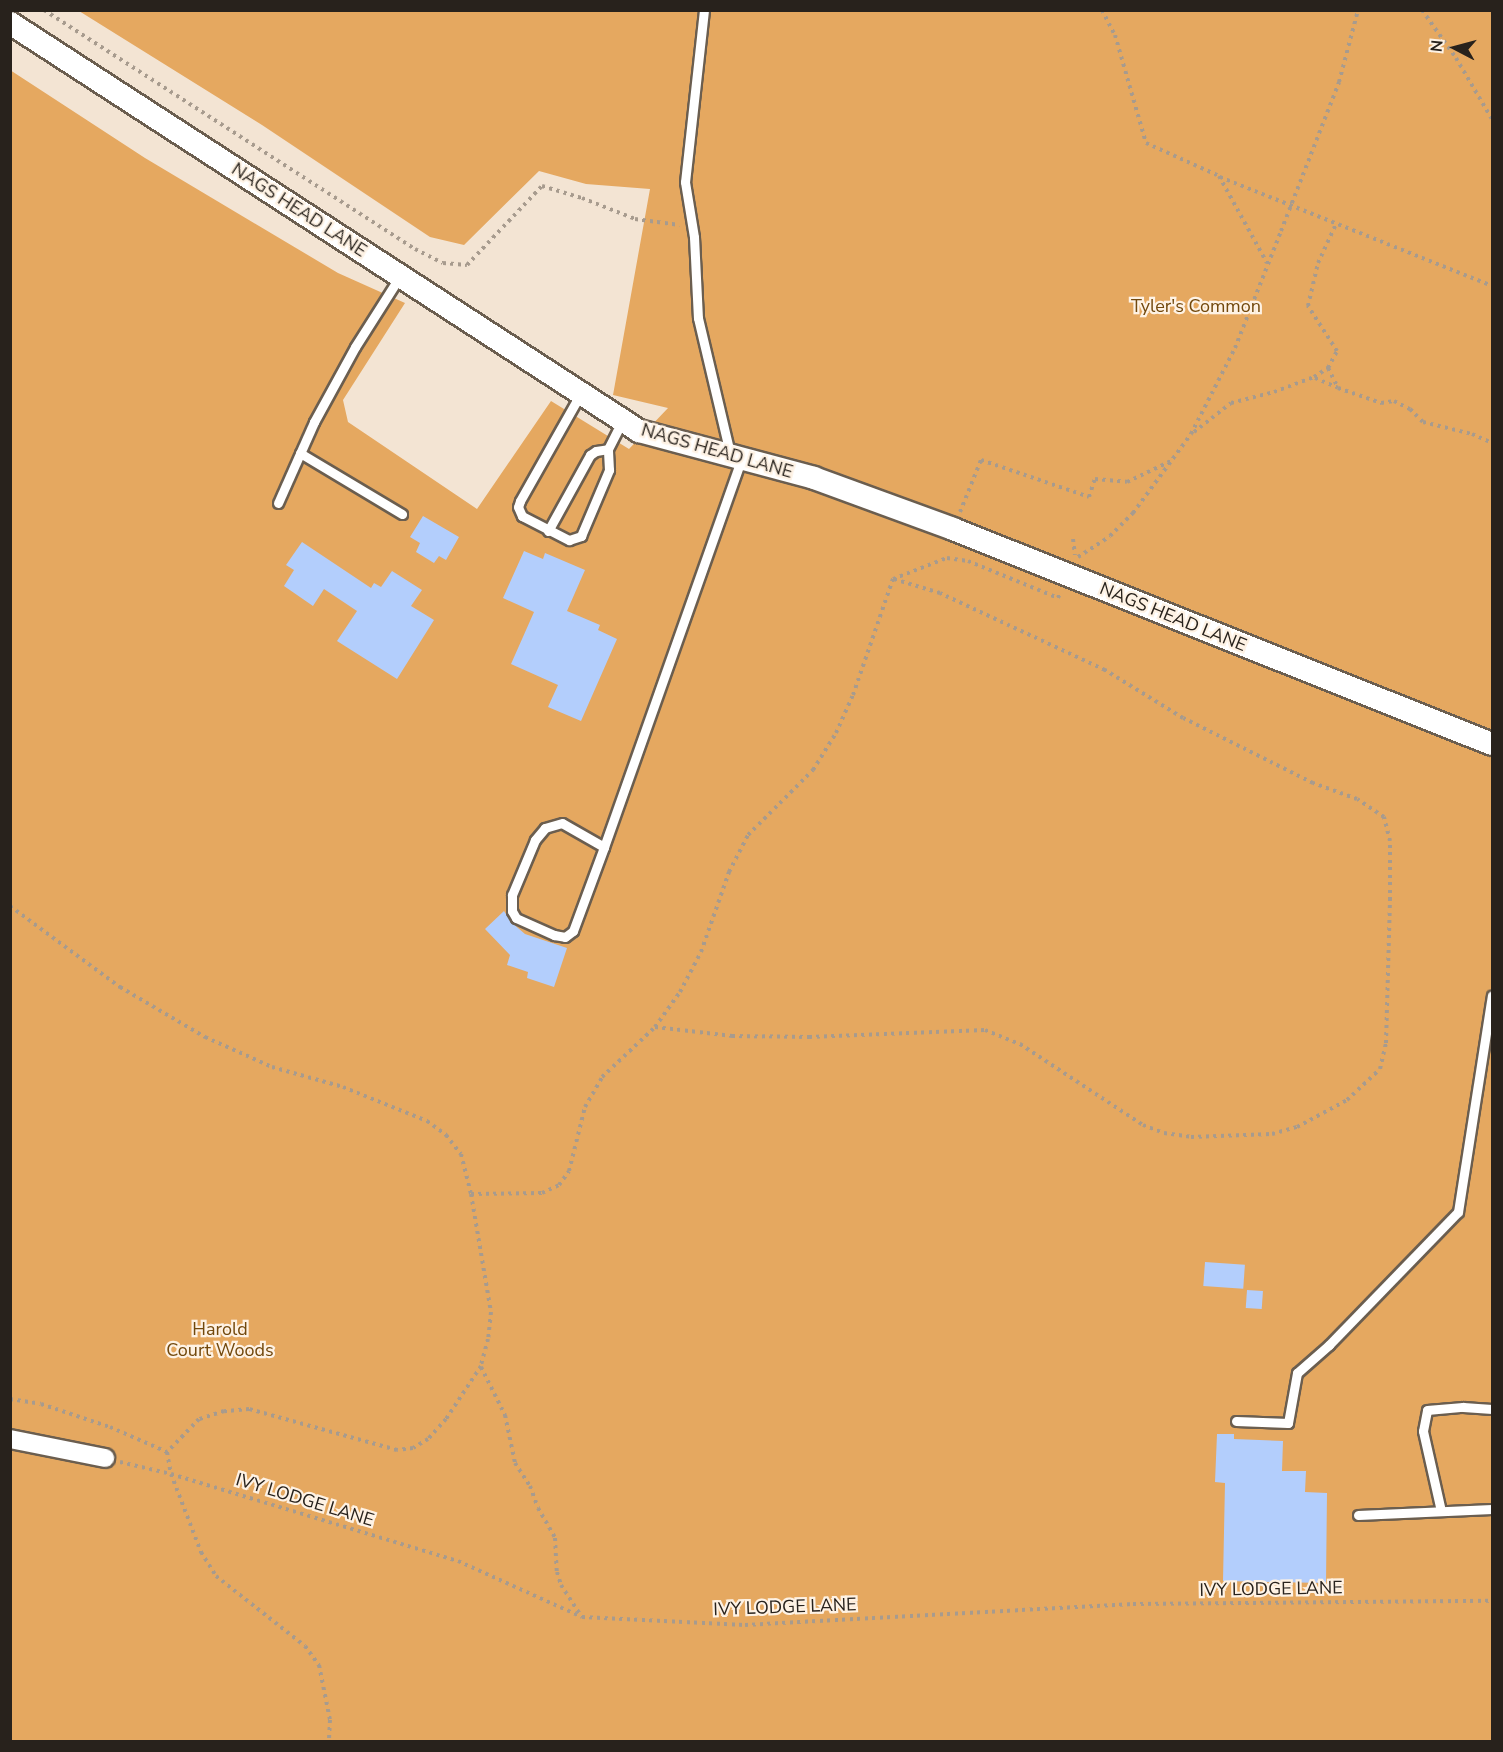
<!DOCTYPE html>
<html>
<head>
<meta charset="utf-8">
<style>
	body { margin:0 }
	#map { position:relative; width:1503px; height:1752px; overflow:hidden; background:#f3e4d3; font-family:"Nunito Sans",sans-serif }
	div>[style] { position:absolute }
	.green>* { inset:0; background:#e5a860 }
	.building>* { inset:0; background:#b3cefc; transform-origin:0 0 }
	.path>* { height:4px; margin-top:-2px; transform-origin:0; background:repeating-linear-gradient(90deg,#a79b8e 0 3px,transparent 0 7.5px) }
	.roads { filter:drop-shadow(2px 0 #6b5e4f) drop-shadow(-2px 0 #6b5e4f) drop-shadow(0 2px #6b5e4f) drop-shadow(0 -2px #6b5e4f) }
	.service>* { height:9px; margin:-4.5px; padding:0 4.5px; transform-origin:4.5px; border-radius:4.5px; background:#fff }
	.minor>* { height:18px; margin:-9px; padding:0 9px; transform-origin:9px; border-radius:9px; background:#fff }
	.tertiary>* { height:22px; margin:-11px; padding:0 11px; transform-origin:11px; border-radius:11px; background:#fff }
	span { translate:-50% -50%; white-space:nowrap; text-align:center; line-height:1.15; -webkit-text-stroke:4.5px #fef2e4; paint-order:stroke }
	.street-label { font-size:18px; color:#28221c }
	.park-label { font-size:18px; color:#72480c }
	.frame { position:absolute; inset:0; border:12px solid #28221c; pointer-events:none }
	.north { position:absolute; left:1425px; top:18px; width:60px; height:60px; -webkit-text-stroke:4px #fef2e4; paint-order:stroke; rotate:276deg; font-size:16px; font-weight:700; line-height:24px; text-align:center; color:#28221c }
	.north::after { content:''; display:block; margin:auto; width:21px; height:27px; background:#28221c; clip-path:polygon(50% 0,100% 100%,50% 72%,0 100%) }
</style>
</head>
<body>
<div id="map">
	<div class="green">
		<div style="clip-path:polygon(79px 11px,1492px 11px,1492px 1741px,11px 1741px,10px 70px,145px 158px,338px 273px,405px 303px,343px 400px,348px 422px,477px 509px,551px 401px,629px 449px,668px 408px,613px 395px,650px 189px,586px 184px,539px 171px,464px 245px,430px 237px,262px 125px)"></div>
	</div>
	<div class="building">
		<div style="clip-path:polygon(423px 516px,459px 537px,446px 560px,439px 556px,434px 563px,416px 552px,420px 543px,410px 537px)"></div>
		<div style="clip-path:polygon(302px 542px,371px 588px,374px 583px,381px 587px,392px 571px,422px 590px,411px 606px,434px 620px,397px 679px,337px 641px,357px 611px,324px 589px,313px 606px,284px 586px,294px 570px,286px 565px)"></div>
		<div style="clip-path:polygon(524px 551px,543px 559px,545px 553px,585px 570px,567px 611px,600px 625px,598px 630px,617px 639px,581px 721px,548px 707px,558px 685px,511px 664px,534px 612px,503px 598px)"></div>
		<div style="clip-path:polygon(504px 911px,511px 922px,525px 934px,567px 948px,554px 987px,527px 978px,528px 972px,507px 965px,510px 955px,485px 929px)"></div>
		<div style="left:1205px;top:1262px;width:40px;height:24px;rotate:4deg"></div>
		<div style="left:1247px;top:1290px;width:16px;height:18px;rotate:4deg"></div>
		<div style="clip-path:polygon(1217px 1434px,1234px 1434px,1234px 1439px,1283px 1441px,1282px 1471px,1306px 1471px,1305px 1492px,1327px 1493px,1326px 1583px,1223px 1581px,1225px 1483px,1215px 1482px)"></div>
	</div>
	<div class="path">
		<div style="left:44px;top:10px;width:441px;rotate:32.8deg"></div>
		<div style="left:415px;top:249px;width:31px;rotate:27deg"></div>
		<div style="left:443px;top:263px;width:24px;rotate:5deg"></div>
		<div style="left:467px;top:265px;width:109px;rotate:-46.5deg"></div>
		<div style="left:542px;top:186px;width:42px;rotate:16.7deg"></div>
		<div style="left:582px;top:198px;width:57px;rotate:21.6deg"></div>
		<div style="left:635px;top:219px;width:45px;rotate:7.6deg"></div>
		<div style="left:1102px;top:10px;width:28px;rotate:63deg"></div>
		<div style="left:1115px;top:35px;width:112px;rotate:74deg"></div>
		<div style="left:1146px;top:143px;width:80px;rotate:24.3deg"></div>
		<div style="left:1219px;top:176px;width:99px;rotate:61.1deg"></div>
		<div style="left:1422px;top:10px;width:59px;rotate:54.7deg"></div>
		<div style="left:1456px;top:58px;width:71px;rotate:59.5deg"></div>
		<div style="left:1220px;top:177px;width:293px;rotate:21.8deg"></div>
		<div style="left:1328px;top:368px;width:22px;rotate:63deg"></div>
		<div style="left:1338px;top:388px;width:46px;rotate:19.2deg"></div>
		<div style="left:1381px;top:403px;width:13px;rotate:-9deg"></div>
		<div style="left:1394px;top:401px;width:18px;rotate:27deg"></div>
		<div style="left:1410px;top:409px;width:18px;rotate:45deg"></div>
		<div style="left:1423px;top:422px;width:50px;rotate:13.8deg"></div>
		<div style="left:1472px;top:434px;width:22px;rotate:24deg"></div>
		<div style="left:1315px;top:378px;width:25px;rotate:23deg"></div>
		<div style="left:1194px;top:432px;width:47px;rotate:-38.1deg"></div>
		<div style="left:1231px;top:403px;width:44px;rotate:-14.3deg"></div>
		<div style="left:1274px;top:392px;width:43px;rotate:-20.6deg"></div>
		<div style="left:1314px;top:377px;width:17px;rotate:-33deg"></div>
		<div style="left:1328px;top:368px;width:19px;rotate:-62deg"></div>
		<div style="left:1337px;top:351px;width:54px;rotate:-122.8deg"></div>
		<div style="left:1308px;top:306px;width:44px;rotate:-76.9deg"></div>
		<div style="left:1318px;top:263px;width:43px;rotate:-65.2deg"></div>
		<div style="left:960px;top:512px;width:56px;rotate:-68deg"></div>
		<div style="left:981px;top:460px;width:114px;rotate:18.9deg"></div>
		<div style="left:1089px;top:497px;width:19px;rotate:-72deg"></div>
		<div style="left:1095px;top:479px;width:32px;rotate:5deg"></div>
		<div style="left:1127px;top:482px;width:49px;rotate:-25.5deg"></div>
		<div style="left:1073px;top:539px;width:16px;rotate:83deg"></div>
		<div style="left:1078px;top:557px;width:38px;rotate:-33deg"></div>
		<div style="left:1110px;top:536px;width:33px;rotate:-45deg"></div>
		<div style="left:1133px;top:513px;width:98px;rotate:-53.7deg"></div>
		<div style="left:1191px;top:434px;width:97px;rotate:-62.9deg"></div>
		<div style="left:1235px;top:348px;width:126px;rotate:-68.5deg"></div>
		<div style="left:1281px;top:231px;width:160px;rotate:-68.7deg"></div>
		<div style="left:1339px;top:82px;width:74px;rotate:-75.2deg"></div>
		<div style="left:10px;top:906px;width:137px;rotate:36.4deg"></div>
		<div style="left:120px;top:987px;width:99px;rotate:30.5deg"></div>
		<div style="left:205px;top:1037px;width:73px;rotate:24.1deg"></div>
		<div style="left:272px;top:1067px;width:74px;rotate:15.7deg"></div>
		<div style="left:343px;top:1087px;width:91px;rotate:22deg"></div>
		<div style="left:427px;top:1121px;width:24px;rotate:36deg"></div>
		<div style="left:446px;top:1135px;width:24px;rotate:52deg"></div>
		<div style="left:461px;top:1154px;width:41px;rotate:76deg"></div>
		<div style="left:471px;top:1194px;width:120px;rotate:80.4deg"></div>
		<div style="left:491px;top:1312px;width:27px;rotate:96deg"></div>
		<div style="left:488px;top:1339px;width:28px;rotate:105deg"></div>
		<div style="left:481px;top:1366px;width:64px;rotate:123.4deg"></div>
		<div style="left:446px;top:1419px;width:27px;rotate:132deg"></div>
		<div style="left:428px;top:1439px;width:17px;rotate:149deg"></div>
		<div style="left:413px;top:1448px;width:16px;rotate:173deg"></div>
		<div style="left:397px;top:1450px;width:154px;rotate:-164.5deg"></div>
		<div style="left:249px;top:1409px;width:25px;rotate:175deg"></div>
		<div style="left:224px;top:1411px;width:26px;rotate:162deg"></div>
		<div style="left:199px;top:1419px;width:46px;rotate:134.1deg"></div>
		<div style="left:167px;top:1452px;width:22px;rotate:80deg"></div>
		<div style="left:171px;top:1474px;width:84px;rotate:69deg"></div>
		<div style="left:201px;top:1552px;width:28px;rotate:58deg"></div>
		<div style="left:216px;top:1576px;width:113px;rotate:38.2deg"></div>
		<div style="left:305px;top:1646px;width:24px;rotate:54deg"></div>
		<div style="left:319px;top:1665px;width:56px;rotate:78.7deg"></div>
		<div style="left:330px;top:1720px;width:22px;rotate:93deg"></div>
		<div style="left:655px;top:1027px;width:78px;rotate:6.7deg"></div>
		<div style="left:732px;top:1036px;width:77px;rotate:0.7deg"></div>
		<div style="left:809px;top:1037px;width:176px;rotate:-2.3deg"></div>
		<div style="left:985px;top:1030px;width:38px;rotate:22deg"></div>
		<div style="left:1020px;top:1044px;width:147px;rotate:33.4deg"></div>
		<div style="left:1143px;top:1125px;width:22px;rotate:21deg"></div>
		<div style="left:1164px;top:1133px;width:27px;rotate:8deg"></div>
		<div style="left:1191px;top:1137px;width:81px;rotate:-2.1deg"></div>
		<div style="left:1272px;top:1134px;width:26px;rotate:-16deg"></div>
		<div style="left:1297px;top:1127px;width:57px;rotate:-28.4deg"></div>
		<div style="left:1347px;top:1100px;width:45px;rotate:-43.2deg"></div>
		<div style="left:1380px;top:1069px;width:27px;rotate:-77deg"></div>
		<div style="left:1386px;top:1043px;width:143px;rotate:-88.4deg"></div>
		<div style="left:1390px;top:900px;width:59px;rotate:-90deg"></div>
		<div style="left:1390px;top:841px;width:25px;rotate:-104deg"></div>
		<div style="left:1384px;top:817px;width:32px;rotate:-146deg"></div>
		<div style="left:1357px;top:799px;width:47px;rotate:-160deg"></div>
		<div style="left:1313px;top:783px;width:145px;rotate:-153.4deg"></div>
		<div style="left:1183px;top:718px;width:92px;rotate:-148.4deg"></div>
		<div style="left:1105px;top:670px;width:182px;rotate:-155deg"></div>
		<div style="left:940px;top:593px;width:48px;rotate:-163.1deg"></div>
		<div style="left:471px;top:1194px;width:71px;rotate:-0.8deg"></div>
		<div style="left:542px;top:1193px;width:19px;rotate:-25deg"></div>
		<div style="left:559px;top:1185px;width:17px;rotate:-54deg"></div>
		<div style="left:569px;top:1171px;width:66px;rotate:-76deg"></div>
		<div style="left:585px;top:1107px;width:34px;rotate:-60deg"></div>
		<div style="left:602px;top:1077px;width:73px;rotate:-43.3deg"></div>
		<div style="left:655px;top:1027px;width:43px;rotate:-54.5deg"></div>
		<div style="left:680px;top:992px;width:45px;rotate:-62.3deg"></div>
		<div style="left:701px;top:952px;width:85px;rotate:-70.7deg"></div>
		<div style="left:729px;top:872px;width:42px;rotate:-62.8deg"></div>
		<div style="left:748px;top:835px;width:92px;rotate:-45deg"></div>
		<div style="left:813px;top:770px;width:44px;rotate:-58.1deg"></div>
		<div style="left:836px;top:733px;width:42px;rotate:-65.9deg"></div>
		<div style="left:853px;top:695px;width:123px;rotate:-71deg"></div>
		<div style="left:893px;top:579px;width:58px;rotate:-21.3deg"></div>
		<div style="left:947px;top:558px;width:21px;rotate:8deg"></div>
		<div style="left:968px;top:561px;width:97px;rotate:22.3deg"></div>
		<div style="left:1058px;top:598px;width:5px;rotate:-68deg"></div>
		<div style="left:481px;top:1367px;width:54px;rotate:63.4deg"></div>
		<div style="left:505px;top:1415px;width:49px;rotate:78.2deg"></div>
		<div style="left:515px;top:1463px;width:27px;rotate:57deg"></div>
		<div style="left:530px;top:1486px;width:23px;rotate:70deg"></div>
		<div style="left:538px;top:1508px;width:34px;rotate:60deg"></div>
		<div style="left:555px;top:1538px;width:34px;rotate:87deg"></div>
		<div style="left:557px;top:1572px;width:14px;rotate:73deg"></div>
		<div style="left:561px;top:1585px;width:38px;rotate:57deg"></div>
		<div style="left:10px;top:1399px;width:31px;rotate:9deg"></div>
		<div style="left:41px;top:1404px;width:73px;rotate:18.4deg"></div>
		<div style="left:110px;top:1427px;width:62px;rotate:23.7deg"></div>
		<div style="left:120px;top:1462px;width:52px;rotate:13.2deg"></div>
		<div style="left:171px;top:1474px;width:300px;rotate:16.9deg"></div>
		<div style="left:458px;top:1561px;width:136px;rotate:24.3deg"></div>
		<div style="left:582px;top:1617px;width:163px;rotate:2.8deg"></div>
		<div style="left:745px;top:1625px;width:389px;rotate:-3.1deg"></div>
		<div style="left:1133px;top:1604px;width:359px;rotate:-0.5deg"></div>
	</div>
	<div class="roads">
		<div class="service">
			<div style="left:704px;top:10px;width:173px;rotate:96.3deg"></div>
			<div style="left:685px;top:182px;width:56px;rotate:80.7deg"></div>
			<div style="left:694px;top:237px;width:81px;rotate:87.2deg"></div>
			<div style="left:698px;top:318px;width:139px;rotate:76.7deg"></div>
			<div style="left:581px;top:393px;width:124px;rotate:119.5deg"></div>
			<div style="left:520px;top:501px;width:6px;rotate:108deg"></div>
			<div style="left:518px;top:507px;width:10px;rotate:66deg"></div>
			<div style="left:522px;top:516px;width:53px;rotate:27.1deg"></div>
			<div style="left:569px;top:540px;width:13px;rotate:-18deg"></div>
			<div style="left:581px;top:536px;width:72px;rotate:-67deg"></div>
			<div style="left:609px;top:470px;width:21px;rotate:-93deg"></div>
			<div style="left:608px;top:449px;width:31px;rotate:-63deg"></div>
			<div style="left:300px;top:453px;width:119px;rotate:30.9deg"></div>
			<div style="left:278px;top:503px;width:89px;rotate:-66deg"></div>
			<div style="left:314px;top:422px;width:85px;rotate:-61.3deg"></div>
			<div style="left:355px;top:347px;width:84px;rotate:-57.6deg"></div>
			<div style="left:548px;top:531px;width:87px;rotate:-61.1deg"></div>
			<div style="left:590px;top:455px;width:7px;rotate:-34deg"></div>
			<div style="left:596px;top:451px;width:12px;rotate:-9deg"></div>
			<div style="left:604px;top:847px;width:48px;rotate:-150.3deg"></div>
			<div style="left:562px;top:823px;width:18px;rotate:164deg"></div>
			<div style="left:545px;top:828px;width:16px;rotate:130deg"></div>
			<div style="left:535px;top:840px;width:60px;rotate:112.7deg"></div>
			<div style="left:512px;top:895px;width:16px;rotate:90deg"></div>
			<div style="left:512px;top:911px;width:8px;rotate:60deg"></div>
			<div style="left:516px;top:918px;width:42px;rotate:24.1deg"></div>
			<div style="left:554px;top:935px;width:11px;rotate:10deg"></div>
			<div style="left:565px;top:937px;width:10px;rotate:-37deg"></div>
			<div style="left:573px;top:931px;width:90px;rotate:-69.7deg"></div>
			<div style="left:604px;top:847px;width:413px;rotate:-70.5deg"></div>
			<div style="left:1236px;top:1421px;width:52px;rotate:2.2deg"></div>
			<div style="left:1288px;top:1423px;width:51px;rotate:-79.8deg"></div>
			<div style="left:1297px;top:1373px;width:43px;rotate:-41.2deg"></div>
			<div style="left:1329px;top:1345px;width:185px;rotate:-45.9deg"></div>
			<div style="left:1458px;top:1212px;width:219px;rotate:-81.1deg"></div>
			<div style="left:1441px;top:1511px;width:82px;rotate:-102.7deg"></div>
			<div style="left:1423px;top:1431px;width:21px;rotate:-79deg"></div>
			<div style="left:1427px;top:1410px;width:36px;rotate:-5deg"></div>
			<div style="left:1463px;top:1407px;width:29px;rotate:4deg"></div>
			<div style="left:1358px;top:1515px;width:134px;rotate:-2.6deg"></div>
		</div>
		<div class="minor">
			<div style="left:10px;top:1439px;width:97px;rotate:11.3deg"></div>
		</div>
		<div class="tertiary">
			<div style="left:10px;top:23px;width:750px;rotate:32.97deg"></div>
			<div style="left:639px;top:431px;width:181px;rotate:15deg"></div>
			<div style="left:814px;top:478px;width:148px;rotate:20.1deg"></div>
			<div style="left:953px;top:529px;width:580px;rotate:21.75deg"></div>
		</div>
	</div>
	<div class="street-label">
		<span style="left:299px;top:210px;rotate:33deg">NAGS HEAD LANE</span>
		<span style="left:717px;top:451px;rotate:16deg">NAGS HEAD LANE</span>
		<span style="left:1173px;top:617px;rotate:22deg">NAGS HEAD LANE</span>
		<span style="left:305px;top:1500px;rotate:17deg">IVY LODGE LANE</span>
		<span style="left:1271px;top:1589px;rotate:-1deg">IVY LODGE LANE</span>
		<span style="left:785px;top:1607px;rotate:-2deg">IVY LODGE LANE</span>
	</div>
	<div class="park-label">
		<span style="left:1196px;top:306px">Tyler's Common</span>
		<span style="left:220px;top:1340px">Harold<br>Court Woods</span>
	</div>
	<div class="frame"></div>
	<div class="north">N</div>
</div>
</body>
</html>
